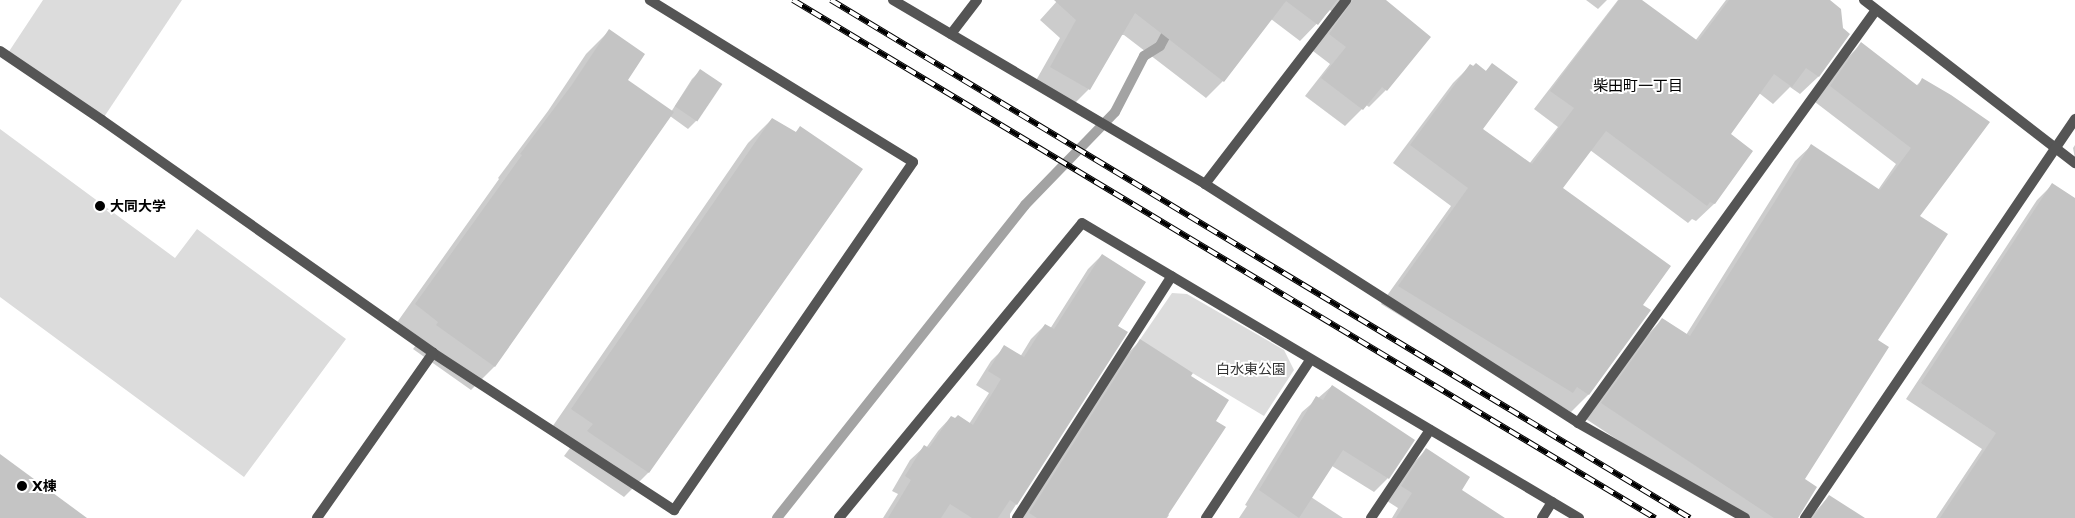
<!DOCTYPE html>
<html>
<head>
<meta charset="utf-8">
<style>
	body { margin:0 }
	#map { position:relative; width:2075px; height:518px; overflow:hidden; background:#fff; font-family:"DejaVu Sans","Noto Sans JP",sans-serif }
	div>[style] { position:absolute }
	.green>* { inset:0; background:#dcdcdc }
	.shadow>* { inset:0; background:#0003 }
	.stream>* { height:10px; margin:-5px; padding:0 5px; transform-origin:5px; border-radius:5px; background:#a3a3a3 }
	.building>* { inset:0; background:#c4c4c4; transform-origin:0 0 }
	.service>* { height:10px; margin:-5px; padding:0 5px; transform-origin:5px; border-radius:5px; background:#555 }
	.minor>* { height:10px; margin:-5px; padding:0 5px; transform-origin:5px; border-radius:5px; background:#555 }
	.rail>* { height:5.5px; margin-top:-2.75px; transform-origin:0; background:repeating-linear-gradient(90deg,#fff 0 11px,#000 0 22px); box-sizing:border-box; border-block:1px solid #000 }
	.dots>* { width:14px; height:14px; translate:-50% -50%; box-sizing:border-box; border:2px solid #fff; border-radius:50% }
	span { translate:-50% -50%; white-space:nowrap; text-align:center; line-height:1.15; -webkit-text-stroke:4px #fff; paint-order:stroke }
	.poi-label { font-size:14px; color:#000; font-weight:700 }
	.left { translate:0 -50%; text-align:left }
	.park-label { font-size:14px; color:#333 }
	.neighbourhood-label { font-size:15px; color:#000 }
</style>
</head>
<body>
<div id="map">
	<div class="green">
		<div style="clip-path:polygon(43px 0,182px 0,102px 120px,6px 56px)"></div>
		<div style="clip-path:polygon(0 129px,175px 258px,197px 229px,346px 339px,244px 477px,0 297px)"></div>
		<div style="clip-path:polygon(1172px 293px,1187px 294px,1284px 350px,1294px 370px,1264px 416px,1139px 341px)"></div>
	</div>
	<div class="shadow">
		<div style="clip-path:polygon(1058px 0,1384px 0,1429px 37px,1386px 90px,1369px 107px,1366px 105px,1345px 126px,1305px 96px,1330px 64px,1313px 51px,1336px 15px,1330px 10px,1300px 41px,1271px 19px,1223px 81px,1206px 98px,1124px 35px,1120px 35px,1089px 89px,1072px 106px,1034px 84px,1060px 38px,1040px 20px)"></div>
		<div style="clip-path:polygon(1586px 0,1607px 0,1598px 9px)"></div>
		<div style="clip-path:polygon(1618px 0,1639px 0,1695px 41px,1726px 0,1828px 0,1842px 29px,1849px 34px,1818px 77px,1800px 94px,1790px 87px,1773px 104px,1759px 93px,1729px 134px,1751px 151px,1714px 204px,1696px 221px,1692px 219px,1688px 223px,1590px 150px,1561px 188px,1641px 305px,1649px 310px,1588px 395px,1571px 412px,1559px 405px,1554px 410px,1381px 304px,1451px 206px,1393px 163px,1453px 83px,1471px 65px,1485px 72px,1492px 65px,1481px 129px,1529px 164px,1558px 127px,1534px 109px)"></div>
		<div style="clip-path:polygon(609px 31px,626px 81px,671px 112px,692px 79px,700px 71px,696px 121px,688px 129px,670px 116px,494px 367px,471px 390px,413px 349px,416px 345px,393px 328px,499px 179px,498px 178px,548px 111px,586px 54px)"></div>
		<div style="clip-path:polygon(1861px 44px,1916px 86px,1922px 80px,1919px 216px,1877px 340px,1803px 480px,1798px 518px,1736px 518px,1586px 419px,1647px 335px,1663px 319px,1686px 335px,1795px 161px,1811px 146px,1878px 190px,1896px 164px,1815px 102px,1846px 59px)"></div>
		<div style="clip-path:polygon(772px 119px,795px 133px,800px 128px,861px 169px,648px 473px,624px 497px,564px 456px,570px 448px,548px 433px,748px 143px)"></div>
		<div style="clip-path:polygon(2075px 145px,2075px 159px,2073px 148px)"></div>
		<div style="clip-path:polygon(2052px 185px,2075px 199px,2075px 518px,1936px 518px,1982px 449px,1906px 399px,2037px 200px)"></div>
		<div style="clip-path:polygon(1102px 255px,1116px 326px,1126px 332px,1010px 514px,1010px 518px,883px 518px,898px 494px,892px 491px,910px 460px,924px 447px,926px 448px,938px 431px,951px 417px,969px 424px,989px 393px,976px 385px,991px 361px,1005px 347px,1020px 357px,1031px 339px,1045px 325px,1050px 329px,1088px 269px)"></div>
		<div style="clip-path:polygon(1140px 341px,1190px 377px,1214px 421px,1167px 513px,1169px 515px,1167px 518px,1021px 518px,1126px 355px)"></div>
		<div style="clip-path:polygon(1332px 386px,1388px 478px,1374px 492px,1332px 466px,1311px 497px,1343px 518px,1239px 518px,1247px 506px,1245px 505px,1302px 412px)"></div>
		<div style="clip-path:polygon(1426px 450px,1460px 490px,1502px 518px,1392px 518px,1398px 508px,1387px 501px,1412px 464px)"></div>
		<div style="clip-path:polygon(1829px 496px,1863px 518px,1810px 518px)"></div>
	</div>
	<div class="stream">
		<div style="left:777px;top:518px;width:399px;rotate:-51.6deg"></div>
		<div style="left:1025px;top:205px;width:129px;rotate:-45.9deg"></div>
		<div style="left:1115px;top:112px;width:63px;rotate:-62.6deg"></div>
		<div style="left:1144px;top:56px;width:19px;rotate:-32deg"></div>
		<div style="left:1160px;top:46px;width:24px;rotate:-62deg"></div>
	</div>
	<div class="building">
		<div style="clip-path:polygon(1054px 0,1337px 0,1318px 25px,1286px 1px,1224px 82px,1135px 13px,1090px 90px,1050px 67px,1076px 20px)"></div>
		<div style="clip-path:polygon(1353px 0,1386px 0,1431px 37px,1387px 91px,1382px 87px,1363px 110px,1321px 78px,1346px 47px,1329px 34px)"></div>
		<div style="clip-path:polygon(1619px 0,1642px 0,1698px 41px,1729px 0,1830px 0,1841px 9px,1843px 28px,1850px 34px,1819px 77px,1806px 68px,1792px 87px,1774px 74px,1731px 134px,1753px 151px,1715px 204px,1710px 202px,1707px 206px,1606px 131px,1563px 188px,1671px 266px,1643px 305px,1651px 310px,1589px 395px,1577px 387px,1573px 393px,1398px 286px,1468px 188px,1410px 145px,1470px 64px,1473px 66px,1476px 63px,1486px 71px,1492px 63px,1518px 82px,1483px 129px,1532px 164px,1574px 108px,1550px 91px)"></div>
		<div style="clip-path:polygon(609px 29px,645px 54px,628px 80px,674px 112px,495px 367px,436px 325px,438px 322px,415px 304px,522px 155px,520px 154px,571px 86px)"></div>
		<div style="clip-path:polygon(1861px 42px,1918px 86px,1922px 78px,1951px 95px,1990px 122px,1920px 216px,1948px 234px,1878px 340px,1889px 347px,1805px 479px,1817px 487px,1798px 518px,1774px 518px,1601px 403px,1662px 318px,1690px 336px,1811px 144px,1880px 190px,1911px 148px,1830px 86px)"></div>
		<div style="left:700px;top:69px;width:27px;height:45px;rotate:34deg"></div>
		<div style="clip-path:polygon(772px 118px,796px 132px,800px 126px,863px 169px,649px 473px,587px 431px,593px 424px,571px 409px)"></div>
		<div style="clip-path:polygon(2052px 183px,2075px 198px,2075px 518px,1940px 518px,1996px 433px,1921px 383px)"></div>
		<div style="clip-path:polygon(1102px 254px,1146px 282px,1118px 326px,1128px 332px,1017px 505px,1010px 500px,998px 518px,972px 518px,950px 504px,941px 518px,888px 518px,911px 480px,905px 476px,924px 445px,929px 448px,951px 416px,955px 418px,958px 415px,973px 425px,1001px 379px,988px 371px,1004px 345px,1024px 357px,1045px 324px,1054px 329px)"></div>
		<div style="clip-path:polygon(1140px 339px,1193px 373px,1191px 376px,1229px 400px,1216px 421px,1226px 427px,1166px 518px,1037px 518px,1029px 513px)"></div>
		<div style="clip-path:polygon(1332px 385px,1415px 440px,1389px 479px,1343px 450px,1299px 518px,1259px 490px,1316px 396px,1323px 400px)"></div>
		<div style="clip-path:polygon(1426px 448px,1470px 477px,1462px 490px,1505px 518px,1396px 518px,1412px 493px,1401px 486px)"></div>
		<div style="clip-path:polygon(0 454px,87px 518px,0 518px)"></div>
		<div style="clip-path:polygon(1829px 495px,1865px 518px,1813px 518px)"></div>
	</div>
	<div class="service">
		<div style="left:0;top:51px;width:123px;rotate:34.1deg"></div>
		<div style="left:102px;top:120px;width:405px;rotate:35.1deg"></div>
		<div style="left:433px;top:353px;width:288px;rotate:33.1deg"></div>
		<div style="left:674px;top:510px;width:422px;rotate:-55.5deg"></div>
		<div style="left:913px;top:162px;width:309px;rotate:-148.4deg"></div>
		<div style="left:317px;top:518px;width:202px;rotate:-54.9deg"></div>
		<div style="left:1017px;top:518px;width:287px;rotate:-57.4deg"></div>
		<div style="left:1371px;top:518px;width:106px;rotate:-56.2deg"></div>
		<div style="left:1542px;top:518px;width:19px;rotate:-58deg"></div>
	</div>
	<div class="minor">
		<div style="left:893px;top:0;width:362px;rotate:30.5deg"></div>
		<div style="left:1205px;top:184px;width:443px;rotate:32.6deg"></div>
		<div style="left:1578px;top:423px;width:192px;rotate:29.6deg"></div>
		<div style="left:1864px;top:0;width:267px;rotate:37.7deg"></div>
		<div style="left:951px;top:34px;width:43px;rotate:-52.6deg"></div>
		<div style="left:1205px;top:184px;width:232px;rotate:-52.5deg"></div>
		<div style="left:1578px;top:423px;width:509px;rotate:-54.19deg"></div>
		<div style="left:839px;top:518px;width:382px;rotate:-50.5deg"></div>
		<div style="left:1082px;top:223px;width:578px;rotate:30.69deg"></div>
		<div style="left:1206px;top:518px;width:189px;rotate:-56.6deg"></div>
		<div style="left:1805px;top:518px;width:482px;rotate:-55.9deg"></div>
	</div>
	<div class="rail">
		<div style="left:793px;top:0;width:1006px;rotate:31deg"></div>
		<div style="left:831px;top:0;width:1003px;rotate:31.09deg"></div>
	</div>
	<div class="dots">
		<div style="left:100px;top:206px;background:#000"></div>
		<div style="left:22px;top:486px;background:#000"></div>
	</div>
	<div class="poi-label">
		<span class="left" style="left:110px;top:206px">大同大学</span>
		<span class="left" style="left:32px;top:486px">X棟</span>
	</div>
	<div class="park-label">
		<span style="left:1251px;top:369px">白水東公園</span>
	</div>
	<div class="neighbourhood-label">
		<span style="left:1638px;top:87px">柴田町一丁目</span>
	</div>
</div>
</body>
</html>
